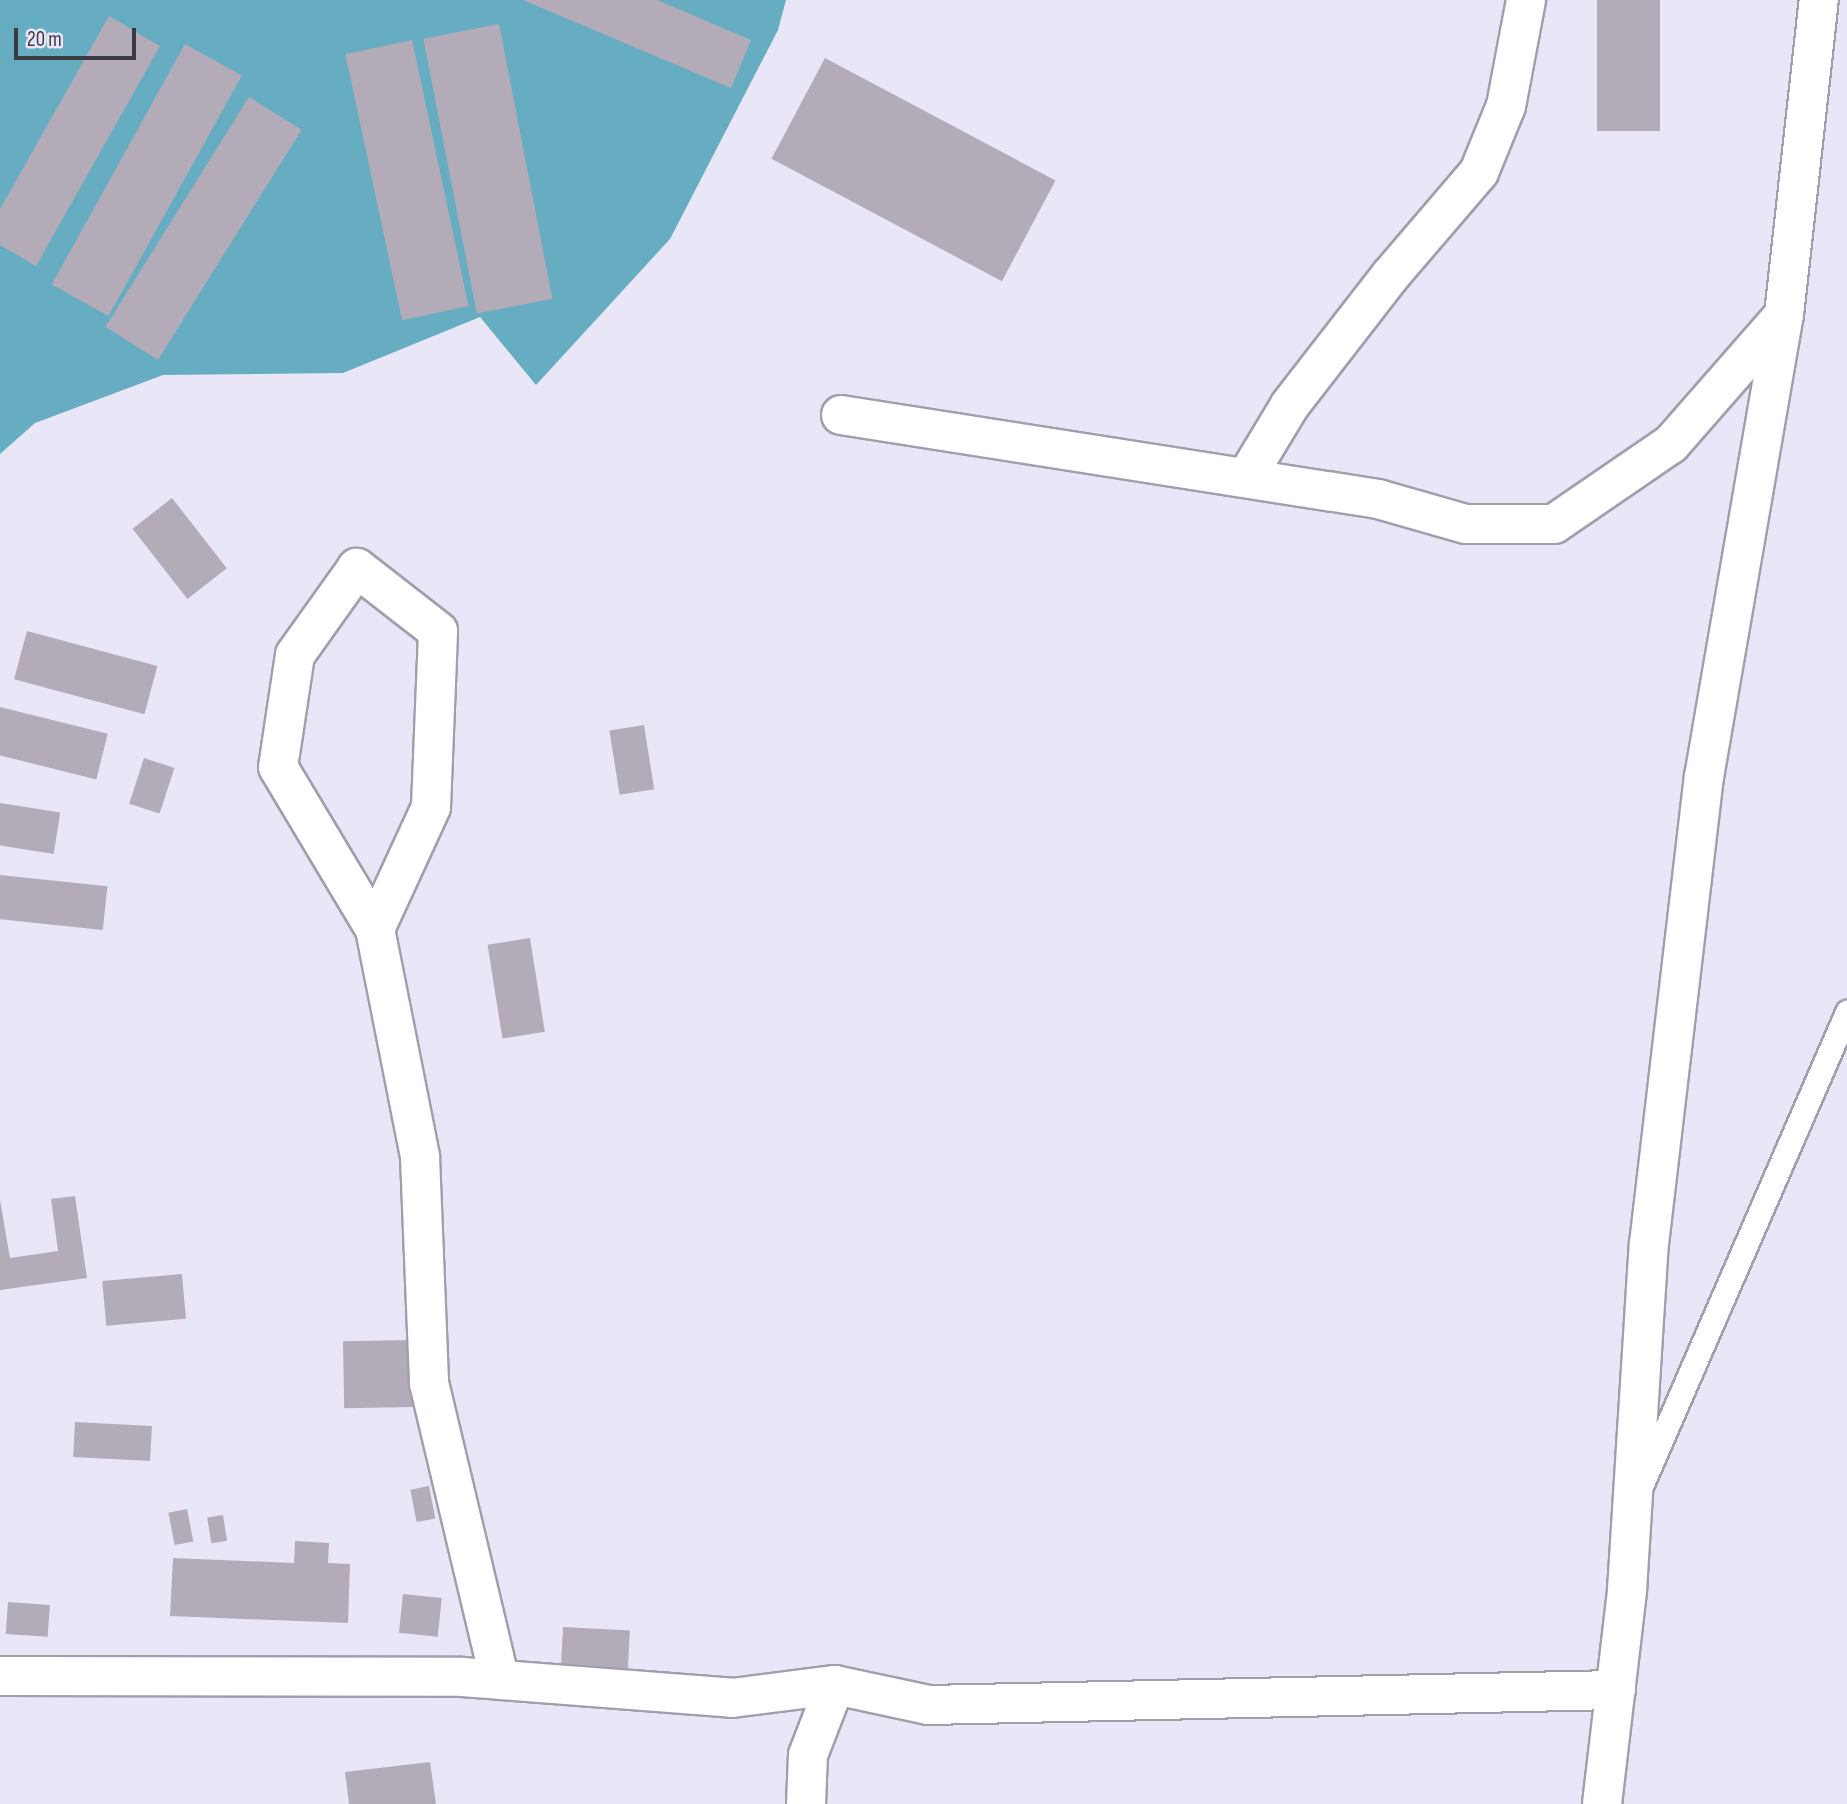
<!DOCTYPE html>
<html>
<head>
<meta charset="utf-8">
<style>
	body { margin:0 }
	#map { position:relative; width:1847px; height:1804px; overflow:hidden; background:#e9e6f7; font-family:"Sofia Sans Condensed",sans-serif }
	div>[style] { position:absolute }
	.water>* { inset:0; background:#66adc2 }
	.building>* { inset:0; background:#b4abb9; transform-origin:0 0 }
	.roads { filter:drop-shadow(2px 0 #a19eae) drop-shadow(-2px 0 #a19eae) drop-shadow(0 2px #a19eae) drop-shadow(0 -2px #a19eae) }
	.lane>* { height:23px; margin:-11.5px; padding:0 11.5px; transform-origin:11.5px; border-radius:11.5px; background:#fff }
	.street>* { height:38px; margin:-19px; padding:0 19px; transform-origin:19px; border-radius:19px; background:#fff }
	span { translate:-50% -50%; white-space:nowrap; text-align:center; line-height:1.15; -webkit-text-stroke:5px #e9e6f7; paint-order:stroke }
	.scale { position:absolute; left:14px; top:28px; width:122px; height:32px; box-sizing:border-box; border:4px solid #3b3a41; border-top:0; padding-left:9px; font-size:21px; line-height:24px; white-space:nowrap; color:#3b3a41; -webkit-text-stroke:5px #e9e6f7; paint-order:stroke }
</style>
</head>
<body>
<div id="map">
	<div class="water">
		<div style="clip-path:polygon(0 0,786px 0,778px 30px,670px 239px,536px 385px,480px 317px,343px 373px,163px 375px,35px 423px,0 454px)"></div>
	</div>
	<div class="building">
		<div style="clip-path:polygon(523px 0,657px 0,751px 40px,731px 88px)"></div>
		<div style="left:1597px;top:0;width:63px;height:131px"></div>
		<div style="clip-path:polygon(109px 16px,160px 46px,36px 266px,0 245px,0 209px)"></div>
		<div style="left:499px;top:24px;width:280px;height:77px;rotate:79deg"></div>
		<div style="left:412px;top:40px;width:272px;height:68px;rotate:78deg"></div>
		<div style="left:185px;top:44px;width:65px;height:275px;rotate:29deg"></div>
		<div style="left:825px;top:58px;width:261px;height:114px;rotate:28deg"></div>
		<div style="left:249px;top:97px;width:62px;height:271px;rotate:32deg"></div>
		<div style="left:172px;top:498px;width:89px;height:50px;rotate:52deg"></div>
		<div style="left:27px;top:631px;width:135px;height:50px;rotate:15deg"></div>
		<div style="left:0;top:707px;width:111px;height:47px;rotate:14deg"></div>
		<div style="left:644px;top:725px;width:65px;height:35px;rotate:81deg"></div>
		<div style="left:144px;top:758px;width:32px;height:48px;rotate:18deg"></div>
		<div style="left:0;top:803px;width:61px;height:42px;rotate:9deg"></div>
		<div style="left:0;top:875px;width:108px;height:44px;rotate:6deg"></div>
		<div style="left:530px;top:938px;width:95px;height:43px;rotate:81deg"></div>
		<div style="clip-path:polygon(75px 1196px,87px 1278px,0 1290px,0 1200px,10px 1258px,58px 1251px,51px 1199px)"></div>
		<div style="left:182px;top:1274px;width:45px;height:80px;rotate:85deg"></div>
		<div style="left:411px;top:1340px;width:67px;height:68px;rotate:89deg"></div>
		<div style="left:75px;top:1422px;width:77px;height:35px;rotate:3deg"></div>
		<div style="left:429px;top:1486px;width:33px;height:19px;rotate:79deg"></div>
		<div style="left:187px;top:1509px;width:33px;height:19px;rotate:79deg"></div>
		<div style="left:223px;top:1515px;width:26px;height:16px;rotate:81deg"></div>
		<div style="clip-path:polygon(295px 1541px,329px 1543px,328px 1563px,350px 1564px,348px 1623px,170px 1616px,173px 1558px,294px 1563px)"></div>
		<div style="left:403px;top:1594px;width:39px;height:39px;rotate:6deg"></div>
		<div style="left:8px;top:1602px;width:42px;height:32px;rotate:4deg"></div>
		<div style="left:563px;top:1627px;width:67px;height:38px;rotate:3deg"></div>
		<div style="clip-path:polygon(430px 1762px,436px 1804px,349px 1804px,345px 1772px)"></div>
	</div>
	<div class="roads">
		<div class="lane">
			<div style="left:1642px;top:1484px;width:515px;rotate:-66.52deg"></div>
		</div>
		<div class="street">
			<div style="left:841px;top:415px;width:544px;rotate:8.89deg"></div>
			<div style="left:1378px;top:499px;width:91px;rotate:15.9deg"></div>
			<div style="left:1466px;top:524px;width:88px"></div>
			<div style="left:1554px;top:524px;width:142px;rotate:-34.4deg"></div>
			<div style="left:1671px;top:444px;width:169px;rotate:-48.8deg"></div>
			<div style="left:1246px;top:478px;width:85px;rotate:-58.9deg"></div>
			<div style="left:1290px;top:405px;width:163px;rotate:-52.2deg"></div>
			<div style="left:1390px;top:276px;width:137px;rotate:-49.4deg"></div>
			<div style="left:1479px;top:172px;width:71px;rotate:-67.8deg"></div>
			<div style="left:1506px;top:106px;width:108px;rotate:-79.3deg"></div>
			<div style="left:375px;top:929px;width:134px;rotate:-65.3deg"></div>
			<div style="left:431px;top:807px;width:176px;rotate:-87.7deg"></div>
			<div style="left:438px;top:631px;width:103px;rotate:-142.1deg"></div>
			<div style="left:357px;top:568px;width:107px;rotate:125.5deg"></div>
			<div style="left:295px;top:655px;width:113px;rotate:98.6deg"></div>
			<div style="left:278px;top:767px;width:189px;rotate:59.1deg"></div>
			<div style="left:375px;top:929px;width:232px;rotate:78.8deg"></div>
			<div style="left:420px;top:1157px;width:226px;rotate:87.7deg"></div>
			<div style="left:429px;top:1383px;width:305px;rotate:76.6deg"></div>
			<div style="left:0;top:1676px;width:462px;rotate:0.1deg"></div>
			<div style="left:462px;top:1677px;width:271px;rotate:4.4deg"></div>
			<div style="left:732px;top:1698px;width:104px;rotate:-7.2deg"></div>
			<div style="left:806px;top:1804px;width:49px;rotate:-87.7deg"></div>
			<div style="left:808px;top:1755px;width:75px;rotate:-68.9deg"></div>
			<div style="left:835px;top:1685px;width:95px;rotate:12.1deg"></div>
			<div style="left:928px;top:1705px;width:688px;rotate:-1.25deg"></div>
			<div style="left:1602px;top:1804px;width:215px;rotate:-83.3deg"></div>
			<div style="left:1627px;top:1590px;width:347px;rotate:-86.4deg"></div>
			<div style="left:1649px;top:1244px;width:470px;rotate:-83.3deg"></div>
			<div style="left:1704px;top:777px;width:469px;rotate:-80.2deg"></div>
			<div style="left:1784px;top:315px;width:317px;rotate:-83.7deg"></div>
		</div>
	</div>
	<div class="scale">20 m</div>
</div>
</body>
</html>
